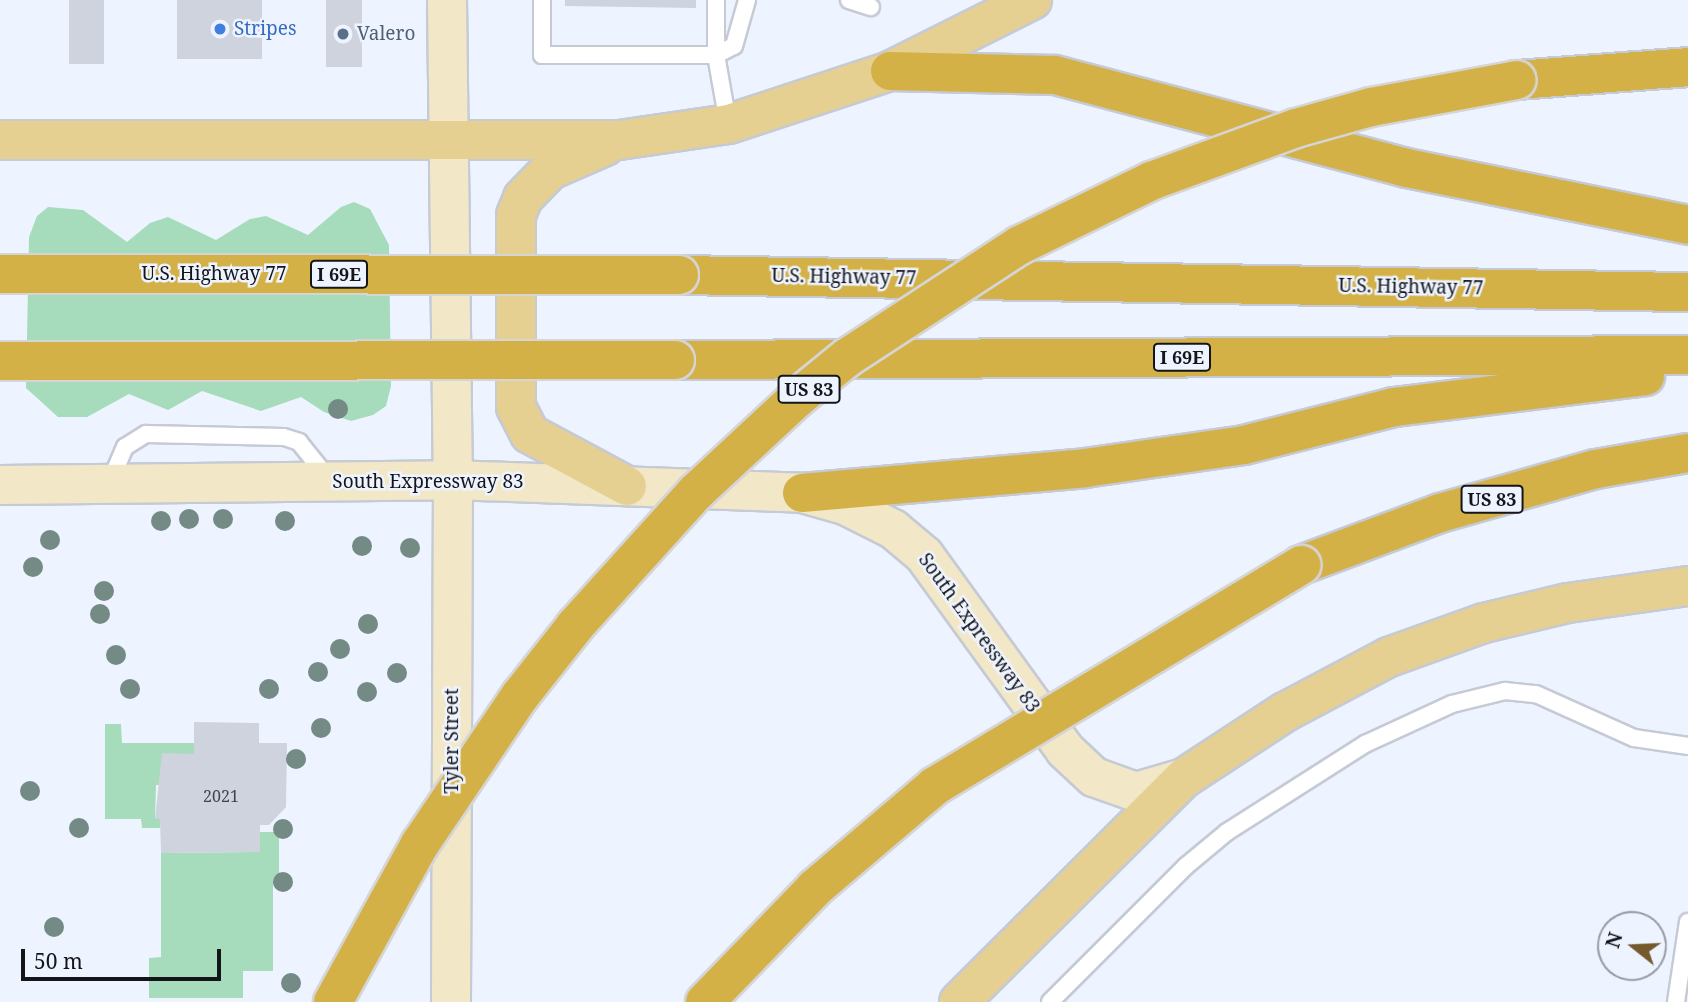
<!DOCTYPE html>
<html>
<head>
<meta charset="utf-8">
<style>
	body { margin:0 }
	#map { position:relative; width:1688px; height:1002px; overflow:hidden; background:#eef4ff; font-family:"Noto Serif",serif }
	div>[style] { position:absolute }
	.green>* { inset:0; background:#a6dcbb }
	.building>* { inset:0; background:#ced3de; transform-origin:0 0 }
	.roads { filter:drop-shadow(2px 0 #c5cad5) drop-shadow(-2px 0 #c5cad5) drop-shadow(0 2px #c5cad5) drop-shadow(0 -2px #c5cad5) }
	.lane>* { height:16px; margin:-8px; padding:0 8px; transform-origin:8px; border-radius:8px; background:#fff }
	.secondary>* { height:38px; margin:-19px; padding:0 19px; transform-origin:19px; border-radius:19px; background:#f2e8c8 }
	.primary>* { height:38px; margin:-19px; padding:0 19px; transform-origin:19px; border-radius:19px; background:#e5d091 }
	.highway>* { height:38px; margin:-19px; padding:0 19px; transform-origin:19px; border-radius:19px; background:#d4b147 }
	.bridges { filter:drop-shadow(2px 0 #d5d5d6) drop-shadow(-2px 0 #d5d5d6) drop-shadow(0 2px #d5d5d6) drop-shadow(0 -2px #d5d5d6) }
	.highway-bridge>* { height:38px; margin:-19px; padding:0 19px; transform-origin:19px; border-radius:19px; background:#d4b147 }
	.trees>* { width:20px; height:20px; margin:-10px; border-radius:50%; background:#738a85 }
	.dots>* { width:19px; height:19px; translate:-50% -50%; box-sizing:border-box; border:4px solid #eef4ff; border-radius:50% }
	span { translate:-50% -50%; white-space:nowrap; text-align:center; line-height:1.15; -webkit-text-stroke:5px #eef4ff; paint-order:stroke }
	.number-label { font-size:16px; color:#42444a }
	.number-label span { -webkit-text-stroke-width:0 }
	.shield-label span { padding:2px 5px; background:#eef4ff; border:2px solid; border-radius:5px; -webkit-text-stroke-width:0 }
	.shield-label { font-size:18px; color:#141519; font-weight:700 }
	.shop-label { font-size:19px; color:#366cbe }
	.left { translate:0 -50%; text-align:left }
	.service-label { font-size:19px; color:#4e5e75 }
	.street-label { font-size:19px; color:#141519 }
	.north { position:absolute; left:1597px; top:911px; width:70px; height:70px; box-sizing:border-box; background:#eef4ff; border:2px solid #979ba3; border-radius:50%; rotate:288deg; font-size:19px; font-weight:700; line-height:28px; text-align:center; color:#141519 }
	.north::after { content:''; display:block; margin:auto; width:24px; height:32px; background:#745a2c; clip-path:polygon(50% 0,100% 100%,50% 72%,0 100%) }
	.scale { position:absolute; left:21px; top:949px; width:200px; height:32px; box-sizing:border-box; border:4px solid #141519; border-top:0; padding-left:9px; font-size:21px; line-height:24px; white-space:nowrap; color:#141519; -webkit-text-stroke:5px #eef4ff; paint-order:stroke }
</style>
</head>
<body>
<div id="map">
	<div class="green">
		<div style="clip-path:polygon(354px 202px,370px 209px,389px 245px,391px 386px,386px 406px,373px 415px,351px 421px,324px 412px,301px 397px,261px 411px,202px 391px,168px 410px,129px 394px,87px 417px,58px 417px,26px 388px,29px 237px,37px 216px,48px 207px,83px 210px,127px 242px,150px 223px,168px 217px,216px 240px,250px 219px,266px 216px,308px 235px,341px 207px)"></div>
		<div style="clip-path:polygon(105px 724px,121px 724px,122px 743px,194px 743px,194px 754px,162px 754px,162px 785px,156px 785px,155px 819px,160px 819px,160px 828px,142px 828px,141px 819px,105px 819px)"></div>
		<div style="clip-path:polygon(260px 832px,279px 832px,279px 884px,273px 884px,273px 971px,243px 971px,243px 998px,149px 998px,149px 958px,161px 957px,161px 853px,259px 852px)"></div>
	</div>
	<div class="building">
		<div style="left:69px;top:0;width:35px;height:64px"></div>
		<div style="left:177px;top:0;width:85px;height:59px"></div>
		<div style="left:326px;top:0;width:36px;height:67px"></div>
		<div style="clip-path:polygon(565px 0,696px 0,696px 8px,565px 6px)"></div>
		<div style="clip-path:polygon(194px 722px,259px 723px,259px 743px,287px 743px,286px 807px,269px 825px,260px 825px,260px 852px,161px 853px,160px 819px,155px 819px,162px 753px,194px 754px)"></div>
	</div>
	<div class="roads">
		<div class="lane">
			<div style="left:542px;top:0;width:55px;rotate:90deg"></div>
			<div style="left:542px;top:55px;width:174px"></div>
			<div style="left:716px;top:55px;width:69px;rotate:80deg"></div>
			<div style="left:716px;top:0;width:55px;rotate:90deg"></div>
			<div style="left:716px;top:55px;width:20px;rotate:-27deg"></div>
			<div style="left:734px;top:46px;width:48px;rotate:-74.2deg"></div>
			<div style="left:849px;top:0;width:23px;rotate:18deg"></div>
			<div style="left:110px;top:482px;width:38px;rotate:-67deg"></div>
			<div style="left:125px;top:447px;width:25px;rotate:-32deg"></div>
			<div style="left:146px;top:434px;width:138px;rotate:1.2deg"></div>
			<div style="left:284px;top:437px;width:16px;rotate:18deg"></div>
			<div style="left:299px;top:442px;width:45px;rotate:51.3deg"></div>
			<div style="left:1050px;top:1002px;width:192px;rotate:-45deg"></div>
			<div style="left:1186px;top:866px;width:53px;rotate:-39.7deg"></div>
			<div style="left:1227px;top:832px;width:164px;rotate:-32.5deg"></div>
			<div style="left:1365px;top:744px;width:96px;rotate:-24.7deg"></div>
			<div style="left:1452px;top:704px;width:55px;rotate:-13.8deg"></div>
			<div style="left:1505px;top:691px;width:31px;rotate:6deg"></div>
			<div style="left:1536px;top:694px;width:107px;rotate:24.2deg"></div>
			<div style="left:1634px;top:738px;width:55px;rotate:8.4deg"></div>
			<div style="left:1676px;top:1002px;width:81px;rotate:-81.5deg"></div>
		</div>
		<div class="secondary">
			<div style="left:447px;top:0;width:480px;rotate:89.3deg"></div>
			<div style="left:453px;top:480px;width:522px;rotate:90.22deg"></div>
			<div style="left:0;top:485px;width:453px;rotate:-0.6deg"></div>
			<div style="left:453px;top:480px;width:349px;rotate:2.1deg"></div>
			<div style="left:802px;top:493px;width:45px;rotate:15.6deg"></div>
			<div style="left:845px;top:505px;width:54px;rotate:26.6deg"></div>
			<div style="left:893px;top:529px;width:40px;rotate:40deg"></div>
			<div style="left:924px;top:555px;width:241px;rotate:54.1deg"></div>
			<div style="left:1065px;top:750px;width:40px;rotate:43deg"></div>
			<div style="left:1094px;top:777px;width:45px;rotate:19.7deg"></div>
			<div style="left:1136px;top:792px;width:50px;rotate:-16.3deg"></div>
		</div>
		<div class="primary">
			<div style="left:0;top:140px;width:619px"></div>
			<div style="left:619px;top:140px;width:111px;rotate:-8.3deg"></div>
			<div style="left:729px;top:124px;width:169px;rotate:-18.2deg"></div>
			<div style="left:890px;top:71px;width:159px;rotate:-26.6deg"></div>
			<div style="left:605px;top:146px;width:60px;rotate:156.4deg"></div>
			<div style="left:550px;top:170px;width:39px;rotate:134deg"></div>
			<div style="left:523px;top:198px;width:18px;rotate:112deg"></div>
			<div style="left:516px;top:215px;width:192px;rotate:90deg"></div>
			<div style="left:516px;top:407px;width:30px;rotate:63deg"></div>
			<div style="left:530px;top:434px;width:110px;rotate:28.2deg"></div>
			<div style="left:959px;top:1002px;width:317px;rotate:-44.9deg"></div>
			<div style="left:1184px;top:778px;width:121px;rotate:-33.2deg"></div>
			<div style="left:1285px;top:712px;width:118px;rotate:-27.9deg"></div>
			<div style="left:1389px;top:657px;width:101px;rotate:-19.7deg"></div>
			<div style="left:1484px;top:623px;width:86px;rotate:-13.4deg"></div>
			<div style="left:1568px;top:603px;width:121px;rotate:-8.1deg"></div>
		</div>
		<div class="highway">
			<div style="left:890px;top:71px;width:165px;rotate:1.4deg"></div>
			<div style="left:1055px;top:75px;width:363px;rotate:14.8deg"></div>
			<div style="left:1406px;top:168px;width:288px;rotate:11.4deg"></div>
			<div style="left:1517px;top:80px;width:171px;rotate:-4.3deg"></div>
			<div style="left:679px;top:275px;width:1009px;rotate:0.97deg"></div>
			<div style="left:675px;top:360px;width:1013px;rotate:-0.28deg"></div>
			<div style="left:802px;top:493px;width:284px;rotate:-5deg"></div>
			<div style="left:1085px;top:468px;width:161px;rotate:-8.2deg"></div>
			<div style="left:1244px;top:445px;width:155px;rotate:-14.2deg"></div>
			<div style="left:1394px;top:407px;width:253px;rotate:-7deg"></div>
			<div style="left:1301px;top:565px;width:148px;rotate:-20.5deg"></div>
			<div style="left:1440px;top:513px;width:162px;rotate:-15.8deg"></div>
			<div style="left:1596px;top:469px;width:93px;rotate:-9.9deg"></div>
		</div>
	</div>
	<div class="bridges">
		<div class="highway-bridge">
			<div style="left:0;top:274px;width:679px;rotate:0.08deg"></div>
			<div style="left:0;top:361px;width:675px;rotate:-0.08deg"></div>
			<div style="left:333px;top:1002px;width:180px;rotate:-61.2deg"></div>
			<div style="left:420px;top:844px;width:179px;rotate:-56deg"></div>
			<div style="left:520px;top:696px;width:89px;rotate:-51.8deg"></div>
			<div style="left:575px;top:626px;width:179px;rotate:-47.9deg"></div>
			<div style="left:695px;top:493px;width:137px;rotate:-42.9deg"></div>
			<div style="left:795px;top:400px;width:68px;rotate:-39.1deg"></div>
			<div style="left:848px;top:357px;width:205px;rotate:-33.1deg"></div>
			<div style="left:1020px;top:245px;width:146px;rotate:-26deg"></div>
			<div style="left:1151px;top:181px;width:154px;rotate:-20.1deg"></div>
			<div style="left:1296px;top:128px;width:78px;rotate:-15.6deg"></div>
			<div style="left:1371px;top:107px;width:148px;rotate:-10.5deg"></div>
			<div style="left:705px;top:1002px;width:158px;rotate:-46deg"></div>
			<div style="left:815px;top:888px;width:157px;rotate:-40.4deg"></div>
			<div style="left:935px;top:786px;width:428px;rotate:-31.1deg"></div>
		</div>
	</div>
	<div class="trees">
		<div style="left:338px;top:409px"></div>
		<div style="left:189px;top:519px"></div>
		<div style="left:223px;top:519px"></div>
		<div style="left:161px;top:521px"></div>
		<div style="left:285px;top:521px"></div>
		<div style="left:50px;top:540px"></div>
		<div style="left:362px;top:546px"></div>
		<div style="left:410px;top:548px"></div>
		<div style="left:33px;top:567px"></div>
		<div style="left:104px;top:591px"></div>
		<div style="left:100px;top:614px"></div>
		<div style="left:368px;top:624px"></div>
		<div style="left:340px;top:649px"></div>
		<div style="left:116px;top:655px"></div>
		<div style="left:318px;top:672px"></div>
		<div style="left:397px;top:673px"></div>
		<div style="left:130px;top:689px"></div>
		<div style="left:269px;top:689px"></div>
		<div style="left:367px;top:692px"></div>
		<div style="left:321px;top:728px"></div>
		<div style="left:296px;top:759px"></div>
		<div style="left:30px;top:791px"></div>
		<div style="left:79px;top:828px"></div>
		<div style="left:283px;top:829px"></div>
		<div style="left:283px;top:882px"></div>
		<div style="left:54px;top:927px"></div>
		<div style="left:291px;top:983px"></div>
	</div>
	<div class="dots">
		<div style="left:220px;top:29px;background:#3f7fe0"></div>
		<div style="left:343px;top:34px;background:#5c6f8a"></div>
	</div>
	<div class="number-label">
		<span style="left:221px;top:796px">2021</span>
	</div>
	<div class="shield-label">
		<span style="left:339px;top:274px">I 69E</span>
		<span style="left:1182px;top:357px">I 69E</span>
		<span style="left:809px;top:389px">US 83</span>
		<span style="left:1492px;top:499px">US 83</span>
	</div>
	<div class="shop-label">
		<span class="left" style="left:234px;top:29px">Stripes</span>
	</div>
	<div class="service-label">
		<span class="left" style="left:357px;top:34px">Valero</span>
	</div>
	<div class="street-label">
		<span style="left:214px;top:274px">U.S. Highway 77</span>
		<span style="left:844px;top:277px;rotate:1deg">U.S. Highway 77</span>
		<span style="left:1411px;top:287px;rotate:1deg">U.S. Highway 77</span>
		<span style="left:428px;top:482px">South Expressway 83</span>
		<span style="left:979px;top:633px;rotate:54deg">South Expressway 83</span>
		<span style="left:452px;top:741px;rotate:-90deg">Tyler Street</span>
	</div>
	<div class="north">N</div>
	<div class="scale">50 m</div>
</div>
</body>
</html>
